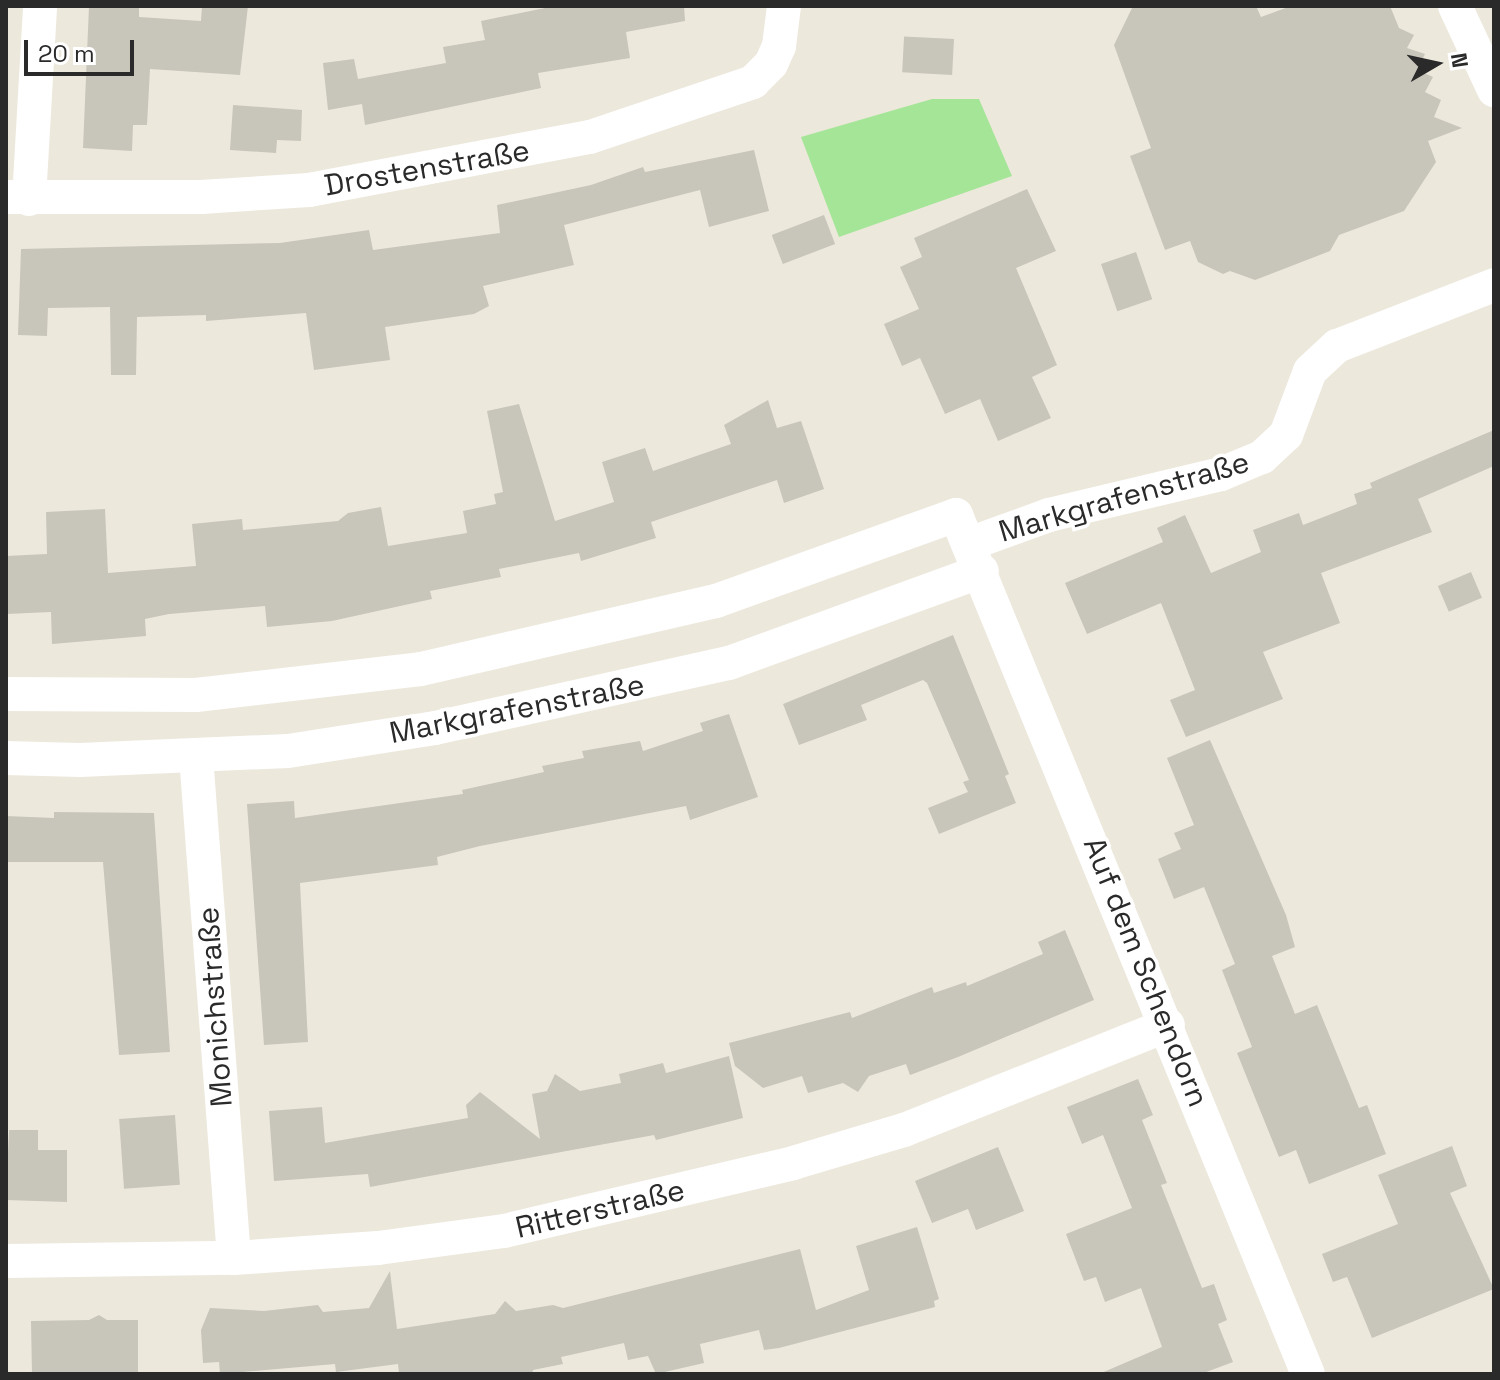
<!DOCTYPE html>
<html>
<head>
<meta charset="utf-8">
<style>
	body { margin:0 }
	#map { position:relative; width:1500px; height:1380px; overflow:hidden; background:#ede8dc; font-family:"Space Grotesk",sans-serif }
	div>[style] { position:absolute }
	.green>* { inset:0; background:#a5e597 }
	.building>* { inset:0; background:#c8c5bb; transform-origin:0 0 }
	.minor>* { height:34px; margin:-17px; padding:0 17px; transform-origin:17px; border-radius:17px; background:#fff }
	span { translate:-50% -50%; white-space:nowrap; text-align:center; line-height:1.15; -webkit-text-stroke:7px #fff; paint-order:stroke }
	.street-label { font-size:30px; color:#2a2a2a }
	.frame { position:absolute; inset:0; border:8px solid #2a2a2a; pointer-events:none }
	.north { position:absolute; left:1396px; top:24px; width:80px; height:80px; -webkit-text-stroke:6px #fff; paint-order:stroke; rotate:81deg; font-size:22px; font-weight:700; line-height:32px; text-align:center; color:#2a2a2a }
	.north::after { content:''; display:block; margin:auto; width:28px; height:36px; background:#2a2a2a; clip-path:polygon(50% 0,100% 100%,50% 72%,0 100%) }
	.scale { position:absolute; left:24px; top:40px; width:110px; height:36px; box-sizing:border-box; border:4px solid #2a2a2a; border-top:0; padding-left:10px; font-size:24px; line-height:28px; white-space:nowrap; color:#2a2a2a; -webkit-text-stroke:6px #fff; paint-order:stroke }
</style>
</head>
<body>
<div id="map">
	<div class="green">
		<div style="clip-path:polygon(932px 99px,979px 99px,1012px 176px,839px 237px,801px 137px)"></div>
	</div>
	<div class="building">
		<div style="clip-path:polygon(89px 6px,139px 6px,139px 17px,201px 21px,202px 6px,248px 6px,240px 75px,150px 69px,147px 125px,133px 125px,132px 151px,83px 148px)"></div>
		<div style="clip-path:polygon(555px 6px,684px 6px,685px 21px,626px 32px,630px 58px,538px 73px,541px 88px,365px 125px,362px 104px,328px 110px,323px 63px,354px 59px,358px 79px,446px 63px,443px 47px,485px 40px,481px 21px)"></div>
		<div style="clip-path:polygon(1133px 6px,1256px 6px,1261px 17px,1291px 6px,1390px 6px,1399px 28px,1414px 35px,1407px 48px,1425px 54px,1417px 70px,1433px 77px,1425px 92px,1441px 100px,1434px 117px,1462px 128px,1428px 141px,1436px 162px,1404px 211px,1339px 235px,1330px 251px,1255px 280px,1230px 271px,1223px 274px,1198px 262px,1190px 241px,1165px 250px,1130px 156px,1151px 148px,1114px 45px)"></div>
		<div style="left:954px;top:39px;width:36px;height:50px;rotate:93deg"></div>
		<div style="clip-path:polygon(233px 105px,302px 110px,301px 141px,277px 140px,276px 153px,230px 150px)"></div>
		<div style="clip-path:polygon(754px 150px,769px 211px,709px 227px,700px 190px,564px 225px,574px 265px,483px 286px,489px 306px,474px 314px,385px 327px,390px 360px,314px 370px,306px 313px,206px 321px,206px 315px,137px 317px,136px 375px,111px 375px,110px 307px,48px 308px,47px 336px,18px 335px,21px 249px,280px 243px,369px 230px,373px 250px,500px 233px,497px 205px,591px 185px,643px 167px,645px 172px)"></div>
		<div style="clip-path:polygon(1027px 189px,1056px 251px,1016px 268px,1057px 365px,1032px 377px,1051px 418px,998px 441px,980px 399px,945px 414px,920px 358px,902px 366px,884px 324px,919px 309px,900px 267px,922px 257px,914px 238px)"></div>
		<div style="left:824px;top:215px;width:31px;height:56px;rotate:69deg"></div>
		<div style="left:1136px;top:252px;width:50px;height:37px;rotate:71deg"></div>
		<div style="clip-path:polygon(768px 400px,777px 428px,801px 421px,824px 489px,784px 503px,777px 480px,651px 522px,656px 538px,581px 561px,579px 553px,499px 569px,501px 577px,430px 591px,432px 599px,332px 621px,267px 627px,265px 606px,169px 614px,145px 619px,146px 636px,52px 644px,51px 612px,6px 614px,6px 556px,47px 554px,46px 512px,105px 509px,108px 573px,196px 566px,192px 524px,242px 519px,243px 530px,338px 521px,348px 513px,381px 507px,388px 546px,467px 533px,463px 511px,496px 504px,494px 494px,503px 492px,487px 411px,519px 404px,555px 521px,614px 502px,602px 462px,645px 448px,653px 471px,731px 444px,724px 425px)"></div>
		<div style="clip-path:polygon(1494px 430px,1494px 466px,1418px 499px,1432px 532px,1321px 573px,1340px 623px,1263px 652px,1283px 699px,1186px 737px,1170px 700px,1195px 690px,1161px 603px,1087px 634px,1065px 583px,1163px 542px,1157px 528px,1185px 515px,1211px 573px,1261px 552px,1253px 530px,1299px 513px,1303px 525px,1357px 504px,1354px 494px,1372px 488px,1370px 483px)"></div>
		<div style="left:1471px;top:572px;width:28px;height:36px;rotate:67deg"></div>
		<div style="clip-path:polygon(953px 635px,1009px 774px,1005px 776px,1016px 803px,939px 834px,928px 808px,968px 792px,963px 782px,969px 780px,927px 683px,923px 680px,861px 705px,867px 720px,799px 745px,783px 704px)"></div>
		<div style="clip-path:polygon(729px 714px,758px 797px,690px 820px,686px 806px,480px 846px,437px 857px,438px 865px,300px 883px,308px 1042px,264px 1045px,247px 804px,294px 801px,295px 818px,463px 794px,462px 790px,544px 772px,542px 766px,584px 758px,582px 751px,640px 741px,643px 751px,703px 731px,700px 723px)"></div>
		<div style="clip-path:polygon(1210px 740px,1286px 915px,1295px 947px,1272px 956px,1295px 1014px,1317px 1005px,1359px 1108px,1367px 1105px,1386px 1154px,1309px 1184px,1296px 1150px,1279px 1157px,1237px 1053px,1252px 1047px,1222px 970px,1235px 964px,1204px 887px,1174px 899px,1158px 859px,1181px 849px,1174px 833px,1194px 825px,1167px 758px)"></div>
		<div style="clip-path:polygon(54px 812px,154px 813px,170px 1052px,119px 1055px,103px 862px,6px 862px,6px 816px,54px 818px)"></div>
		<div style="clip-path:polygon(1065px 930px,1094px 1000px,958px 1057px,910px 1075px,906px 1064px,869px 1076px,858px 1092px,843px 1083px,808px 1093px,802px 1076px,763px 1088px,735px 1066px,729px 1043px,850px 1012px,852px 1018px,932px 987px,934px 993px,966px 982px,967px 986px,1043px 954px,1038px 942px)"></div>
		<div style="clip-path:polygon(729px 1056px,743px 1118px,656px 1140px,654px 1135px,370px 1187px,368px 1174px,274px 1181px,269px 1111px,322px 1107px,325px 1143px,468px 1118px,466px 1105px,480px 1092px,540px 1139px,532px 1094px,547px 1091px,555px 1074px,580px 1091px,621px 1083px,619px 1074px,663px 1063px,666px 1073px)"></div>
		<div style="clip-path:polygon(1138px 1079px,1153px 1115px,1142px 1120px,1167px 1183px,1161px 1185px,1202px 1288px,1214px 1284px,1227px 1320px,1218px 1324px,1233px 1362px,1201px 1374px,1099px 1374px,1162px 1347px,1141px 1288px,1105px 1302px,1096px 1277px,1084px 1281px,1066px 1234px,1132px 1208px,1103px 1135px,1082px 1144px,1067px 1107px)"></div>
		<div style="left:175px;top:1115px;width:70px;height:56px;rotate:86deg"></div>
		<div style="clip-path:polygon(9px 1130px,38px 1130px,38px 1150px,67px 1150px,67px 1202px,6px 1200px)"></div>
		<div style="clip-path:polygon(1452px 1146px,1467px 1186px,1450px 1193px,1494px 1289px,1372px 1338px,1347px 1277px,1333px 1282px,1322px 1254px,1398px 1224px,1378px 1175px)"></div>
		<div style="clip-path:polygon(998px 1147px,1024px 1211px,976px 1230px,968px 1209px,932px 1223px,915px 1181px)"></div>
		<div style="clip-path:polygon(917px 1227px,939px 1299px,934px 1301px,935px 1307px,779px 1348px,764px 1350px,759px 1330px,700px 1344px,704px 1363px,656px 1374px,648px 1356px,628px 1360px,624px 1343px,561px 1357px,563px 1364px,533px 1370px,532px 1374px,399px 1374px,398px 1364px,336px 1372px,335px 1364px,220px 1374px,219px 1362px,203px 1363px,201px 1330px,210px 1308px,264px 1311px,318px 1305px,323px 1312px,369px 1308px,390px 1271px,397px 1329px,495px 1314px,505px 1301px,516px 1311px,553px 1305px,563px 1308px,800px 1249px,816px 1310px,869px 1290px,856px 1246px)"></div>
		<div style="clip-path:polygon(99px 1315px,107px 1320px,138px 1320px,138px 1374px,32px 1374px,31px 1321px,89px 1320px)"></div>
	</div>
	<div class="minor">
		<div style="left:1455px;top:6px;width:93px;rotate:65.1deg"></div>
		<div style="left:6px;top:197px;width:195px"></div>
		<div style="left:201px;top:197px;width:108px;rotate:-3.7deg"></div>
		<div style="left:309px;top:190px;width:286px;rotate:-10.7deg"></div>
		<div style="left:590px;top:137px;width:172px;rotate:-18.6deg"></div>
		<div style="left:753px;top:82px;width:25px;rotate:-45deg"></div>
		<div style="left:771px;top:64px;width:20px;rotate:-66deg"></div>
		<div style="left:779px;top:46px;width:40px;rotate:-82.9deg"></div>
		<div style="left:29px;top:199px;width:193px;rotate:-86.7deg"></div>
		<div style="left:969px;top:544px;width:85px;rotate:-19.9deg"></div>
		<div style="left:1049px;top:515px;width:177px;rotate:-13.4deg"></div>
		<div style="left:1221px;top:474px;width:44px;rotate:-22.5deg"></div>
		<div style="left:1262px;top:457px;width:33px;rotate:-43deg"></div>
		<div style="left:1286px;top:435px;width:68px;rotate:-69.4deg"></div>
		<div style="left:1310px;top:371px;width:37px;rotate:-43deg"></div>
		<div style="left:1337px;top:346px;width:168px;rotate:-21.2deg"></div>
		<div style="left:6px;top:694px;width:190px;rotate:0.3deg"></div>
		<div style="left:196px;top:695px;width:226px;rotate:-6.6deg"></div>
		<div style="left:421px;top:669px;width:303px;rotate:-13deg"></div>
		<div style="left:716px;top:601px;width:255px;rotate:-19.7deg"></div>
		<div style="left:956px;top:515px;width:928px;rotate:67.72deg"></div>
		<div style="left:196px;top:756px;width:503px;rotate:85.67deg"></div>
		<div style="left:6px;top:758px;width:74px;rotate:1.5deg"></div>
		<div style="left:80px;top:760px;width:208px;rotate:-2.5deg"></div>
		<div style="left:288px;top:751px;width:149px;rotate:-8.9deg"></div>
		<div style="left:435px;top:728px;width:301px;rotate:-12.5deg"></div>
		<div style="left:729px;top:663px;width:269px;rotate:-20deg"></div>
		<div style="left:6px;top:1261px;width:228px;rotate:-0.8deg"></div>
		<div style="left:234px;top:1258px;width:144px;rotate:-4deg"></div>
		<div style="left:378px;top:1248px;width:127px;rotate:-7.7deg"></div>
		<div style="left:504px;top:1231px;width:297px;rotate:-13.2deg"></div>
		<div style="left:793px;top:1163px;width:116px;rotate:-16.6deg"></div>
		<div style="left:904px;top:1130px;width:284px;rotate:-21.7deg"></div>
	</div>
	<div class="street-label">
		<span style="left:427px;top:168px;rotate:-10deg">Drostenstraße</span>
		<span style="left:1124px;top:497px;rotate:-16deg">Markgrafenstraße</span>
		<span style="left:517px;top:709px;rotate:-11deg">Markgrafenstraße</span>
		<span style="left:1146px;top:972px;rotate:68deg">Auf dem Schendorn</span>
		<span style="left:215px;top:1007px;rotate:-94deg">Monichstraße</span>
		<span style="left:600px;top:1209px;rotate:-13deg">Ritterstraße</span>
	</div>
	<div class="frame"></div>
	<div class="north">N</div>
	<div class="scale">20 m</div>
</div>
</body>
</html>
